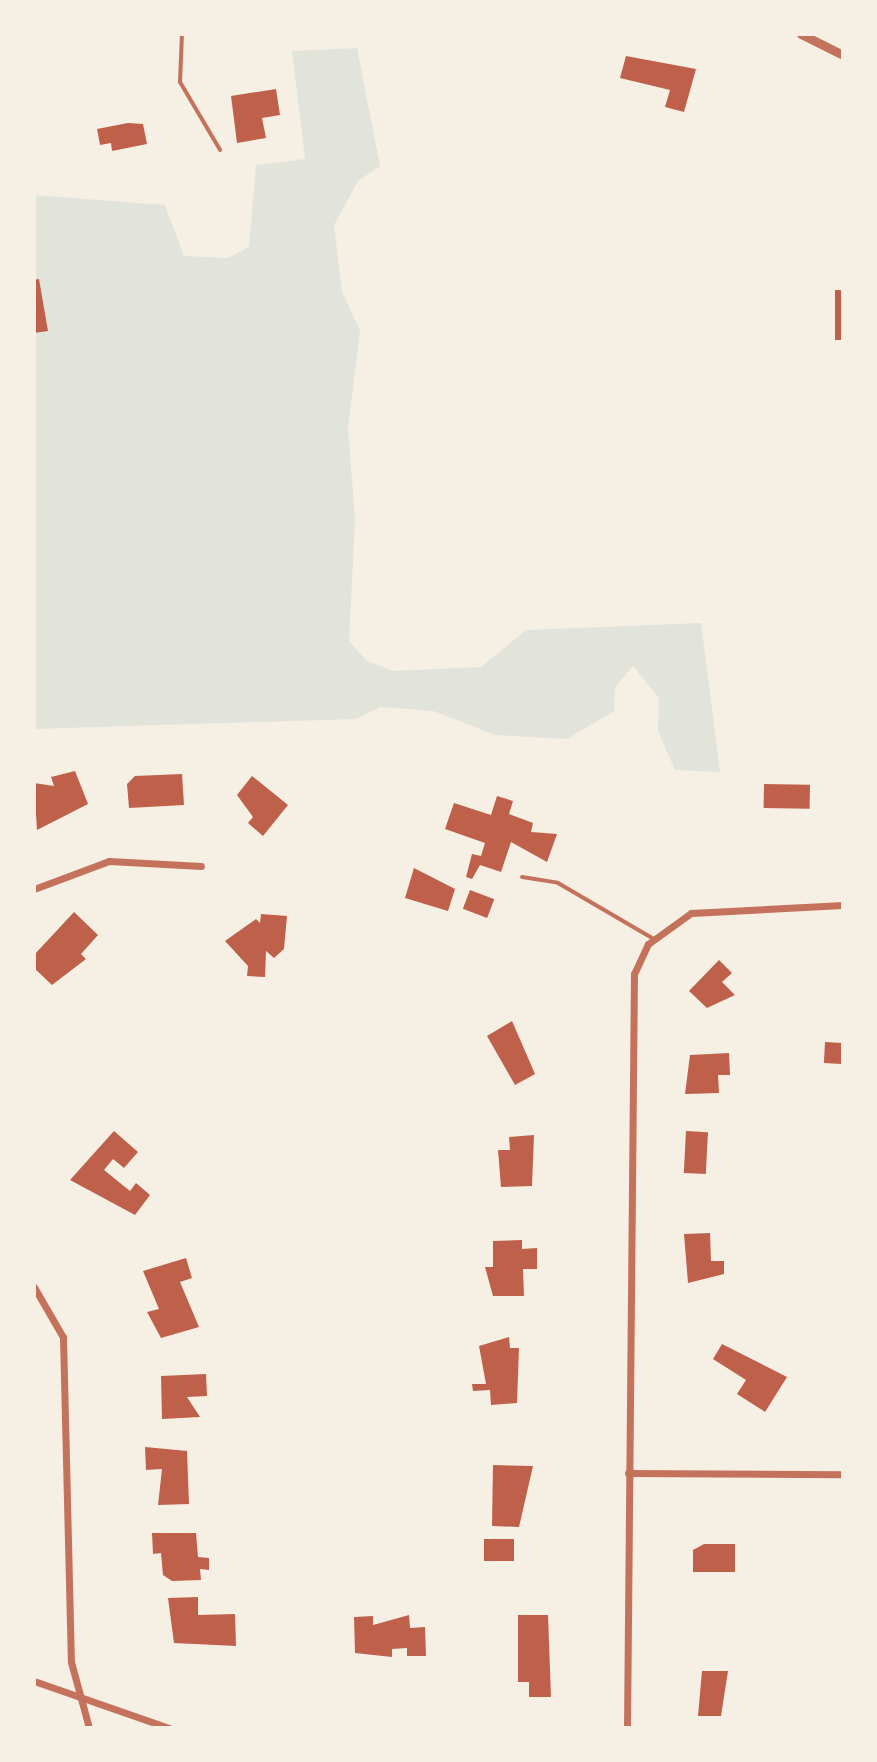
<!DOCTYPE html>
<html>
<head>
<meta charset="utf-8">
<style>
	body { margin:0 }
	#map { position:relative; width:877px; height:1762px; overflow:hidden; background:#f6efe4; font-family:Barlow,sans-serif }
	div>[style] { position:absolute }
	.green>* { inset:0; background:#e2e4dc }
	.building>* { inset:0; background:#bf614a; transform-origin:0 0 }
	.service>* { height:4px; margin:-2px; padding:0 2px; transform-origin:2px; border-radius:2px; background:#c5725c }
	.minor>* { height:7px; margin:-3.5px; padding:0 3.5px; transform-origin:3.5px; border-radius:3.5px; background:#c5725c }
	.tertiary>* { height:9px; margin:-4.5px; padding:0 4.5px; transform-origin:4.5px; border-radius:4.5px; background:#c5725c }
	span { translate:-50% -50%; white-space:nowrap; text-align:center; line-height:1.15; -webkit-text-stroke:6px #f6efe4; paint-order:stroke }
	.frame { position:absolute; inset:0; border:36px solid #f6efe4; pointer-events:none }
</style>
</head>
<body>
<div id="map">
	<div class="green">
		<div style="clip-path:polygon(357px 48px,380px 166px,358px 181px,334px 225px,342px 292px,360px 330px,348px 427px,355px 520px,349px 641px,366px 660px,393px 671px,481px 667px,526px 630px,701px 623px,720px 772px,675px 770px,658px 731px,659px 698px,633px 666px,615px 687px,614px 711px,567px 739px,495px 735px,433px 711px,380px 707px,356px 719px,34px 729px,34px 195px,165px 205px,184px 256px,228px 258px,249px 247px,256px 165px,305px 159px,292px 51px)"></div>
	</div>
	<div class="building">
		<div style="clip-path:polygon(626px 56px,696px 69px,684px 112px,665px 107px,670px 90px,620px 78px)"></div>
		<div style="clip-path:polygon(276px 89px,280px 115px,262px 118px,266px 138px,237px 143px,231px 96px)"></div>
		<div style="clip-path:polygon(128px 123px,143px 124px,147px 144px,112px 151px,111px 143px,100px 145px,97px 129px)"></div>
		<div style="clip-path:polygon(39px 279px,48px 331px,34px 333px,34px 280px)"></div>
		<div style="left:835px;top:290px;width:8px;height:50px"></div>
		<div style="clip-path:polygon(75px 771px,88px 804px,37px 830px,34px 783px,54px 786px,51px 777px)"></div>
		<div style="clip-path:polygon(182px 774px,184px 805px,129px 808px,127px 784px,135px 776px)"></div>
		<div style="clip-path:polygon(252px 776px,288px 805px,263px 836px,248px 823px,253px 817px,237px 795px)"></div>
		<div style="left:764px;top:784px;width:46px;height:24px;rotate:1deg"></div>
		<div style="clip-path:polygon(497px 796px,513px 801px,509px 814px,533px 823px,531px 832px,557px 834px,547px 862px,511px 842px,501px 872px,480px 865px,472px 879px,466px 877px,472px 854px,481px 856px,485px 843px,445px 829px,454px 803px,491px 815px)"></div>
		<div style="clip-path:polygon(414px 868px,455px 889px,448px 911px,405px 898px)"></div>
		<div style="left:470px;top:890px;width:26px;height:20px;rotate:21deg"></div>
		<div style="clip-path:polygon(74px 912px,98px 935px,81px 954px,86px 959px,52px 985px,34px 968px,35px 954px)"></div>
		<div style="clip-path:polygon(261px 914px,287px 916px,284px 949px,274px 958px,266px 951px,265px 977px,247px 976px,248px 966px,225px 941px,256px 919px,260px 923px)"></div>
		<div style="clip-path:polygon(719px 960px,732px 973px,722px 982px,735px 995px,707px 1008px,689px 991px)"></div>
		<div style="clip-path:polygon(512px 1021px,535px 1074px,515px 1085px,487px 1036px)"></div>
		<div style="left:825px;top:1042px;width:18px;height:21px;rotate:3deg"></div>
		<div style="clip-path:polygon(729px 1053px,730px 1075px,718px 1075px,719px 1093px,685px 1094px,690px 1055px)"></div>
		<div style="clip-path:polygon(114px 1131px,138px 1152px,124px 1168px,113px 1159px,104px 1170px,130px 1191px,136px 1183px,150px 1195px,135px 1215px,70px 1180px)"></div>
		<div style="left:686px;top:1131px;width:22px;height:42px;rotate:3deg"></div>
		<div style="clip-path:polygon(534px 1135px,532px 1186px,501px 1187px,498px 1150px,510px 1150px,509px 1137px)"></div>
		<div style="clip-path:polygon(710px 1233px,711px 1261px,724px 1261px,724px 1274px,688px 1283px,684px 1234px)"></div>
		<div style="clip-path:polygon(522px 1240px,522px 1249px,537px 1248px,537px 1269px,523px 1269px,524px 1296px,493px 1296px,485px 1267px,493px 1267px,493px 1241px)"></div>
		<div style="clip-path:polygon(186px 1258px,192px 1278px,180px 1282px,199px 1327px,161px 1338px,147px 1312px,159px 1309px,143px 1271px)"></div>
		<div style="clip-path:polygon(509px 1337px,510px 1348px,519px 1348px,517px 1403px,491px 1405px,490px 1390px,473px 1391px,472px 1384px,486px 1384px,479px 1346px)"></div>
		<div style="clip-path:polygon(722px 1344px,787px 1377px,765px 1412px,737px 1394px,746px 1380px,713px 1359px)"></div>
		<div style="clip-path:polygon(206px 1374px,207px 1396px,187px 1397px,200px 1417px,162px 1419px,161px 1376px)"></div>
		<div style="clip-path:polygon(145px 1447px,187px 1451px,189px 1504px,158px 1505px,162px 1469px,146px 1470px)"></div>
		<div style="clip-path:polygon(493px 1465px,533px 1466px,519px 1527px,492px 1526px)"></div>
		<div style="clip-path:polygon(152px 1533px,196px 1533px,198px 1557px,209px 1558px,209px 1570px,200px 1569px,201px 1580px,172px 1581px,163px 1575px,161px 1553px,153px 1554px)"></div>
		<div style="left:484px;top:1539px;width:30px;height:22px"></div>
		<div style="clip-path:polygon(704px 1544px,735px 1544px,735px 1572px,693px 1572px,693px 1550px)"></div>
		<div style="clip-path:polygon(198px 1597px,198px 1615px,235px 1614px,236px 1646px,174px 1643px,168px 1598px)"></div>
		<div style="clip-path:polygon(409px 1615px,410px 1628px,425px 1627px,426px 1656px,407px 1656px,407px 1648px,392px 1649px,392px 1657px,355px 1653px,354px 1617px,373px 1616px,373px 1625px)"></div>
		<div style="clip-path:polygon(518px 1615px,548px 1615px,551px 1697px,529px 1697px,529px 1682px,518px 1682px)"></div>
		<div style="clip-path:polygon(702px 1671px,728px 1671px,721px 1716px,698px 1716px)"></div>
	</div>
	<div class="service">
		<div style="left:182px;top:34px;width:48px;rotate:92.4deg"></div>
		<div style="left:180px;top:82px;width:79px;rotate:59.5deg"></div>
		<div style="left:522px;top:877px;width:36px;rotate:9deg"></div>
		<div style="left:558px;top:883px;width:111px;rotate:30.3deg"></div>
	</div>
	<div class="minor">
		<div style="left:34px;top:889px;width:80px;rotate:-20.5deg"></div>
		<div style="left:109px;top:861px;width:92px;rotate:3.1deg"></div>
		<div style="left:34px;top:1287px;width:58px;rotate:59.9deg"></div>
		<div style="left:63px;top:1337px;width:325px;rotate:88.6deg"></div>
		<div style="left:71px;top:1662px;width:68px;rotate:74.7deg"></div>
		<div style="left:628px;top:1473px;width:215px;rotate:0.3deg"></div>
		<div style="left:34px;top:1681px;width:143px;rotate:19.2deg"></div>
		<div style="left:627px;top:1728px;width:754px;rotate:-89.47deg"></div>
		<div style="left:634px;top:974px;width:33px;rotate:-65deg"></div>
		<div style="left:648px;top:944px;width:53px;rotate:-35.8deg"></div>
		<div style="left:691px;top:913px;width:152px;rotate:-3deg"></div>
	</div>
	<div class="tertiary">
		<div style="left:801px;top:34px;width:47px;rotate:26.6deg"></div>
	</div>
	<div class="frame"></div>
</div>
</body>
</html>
